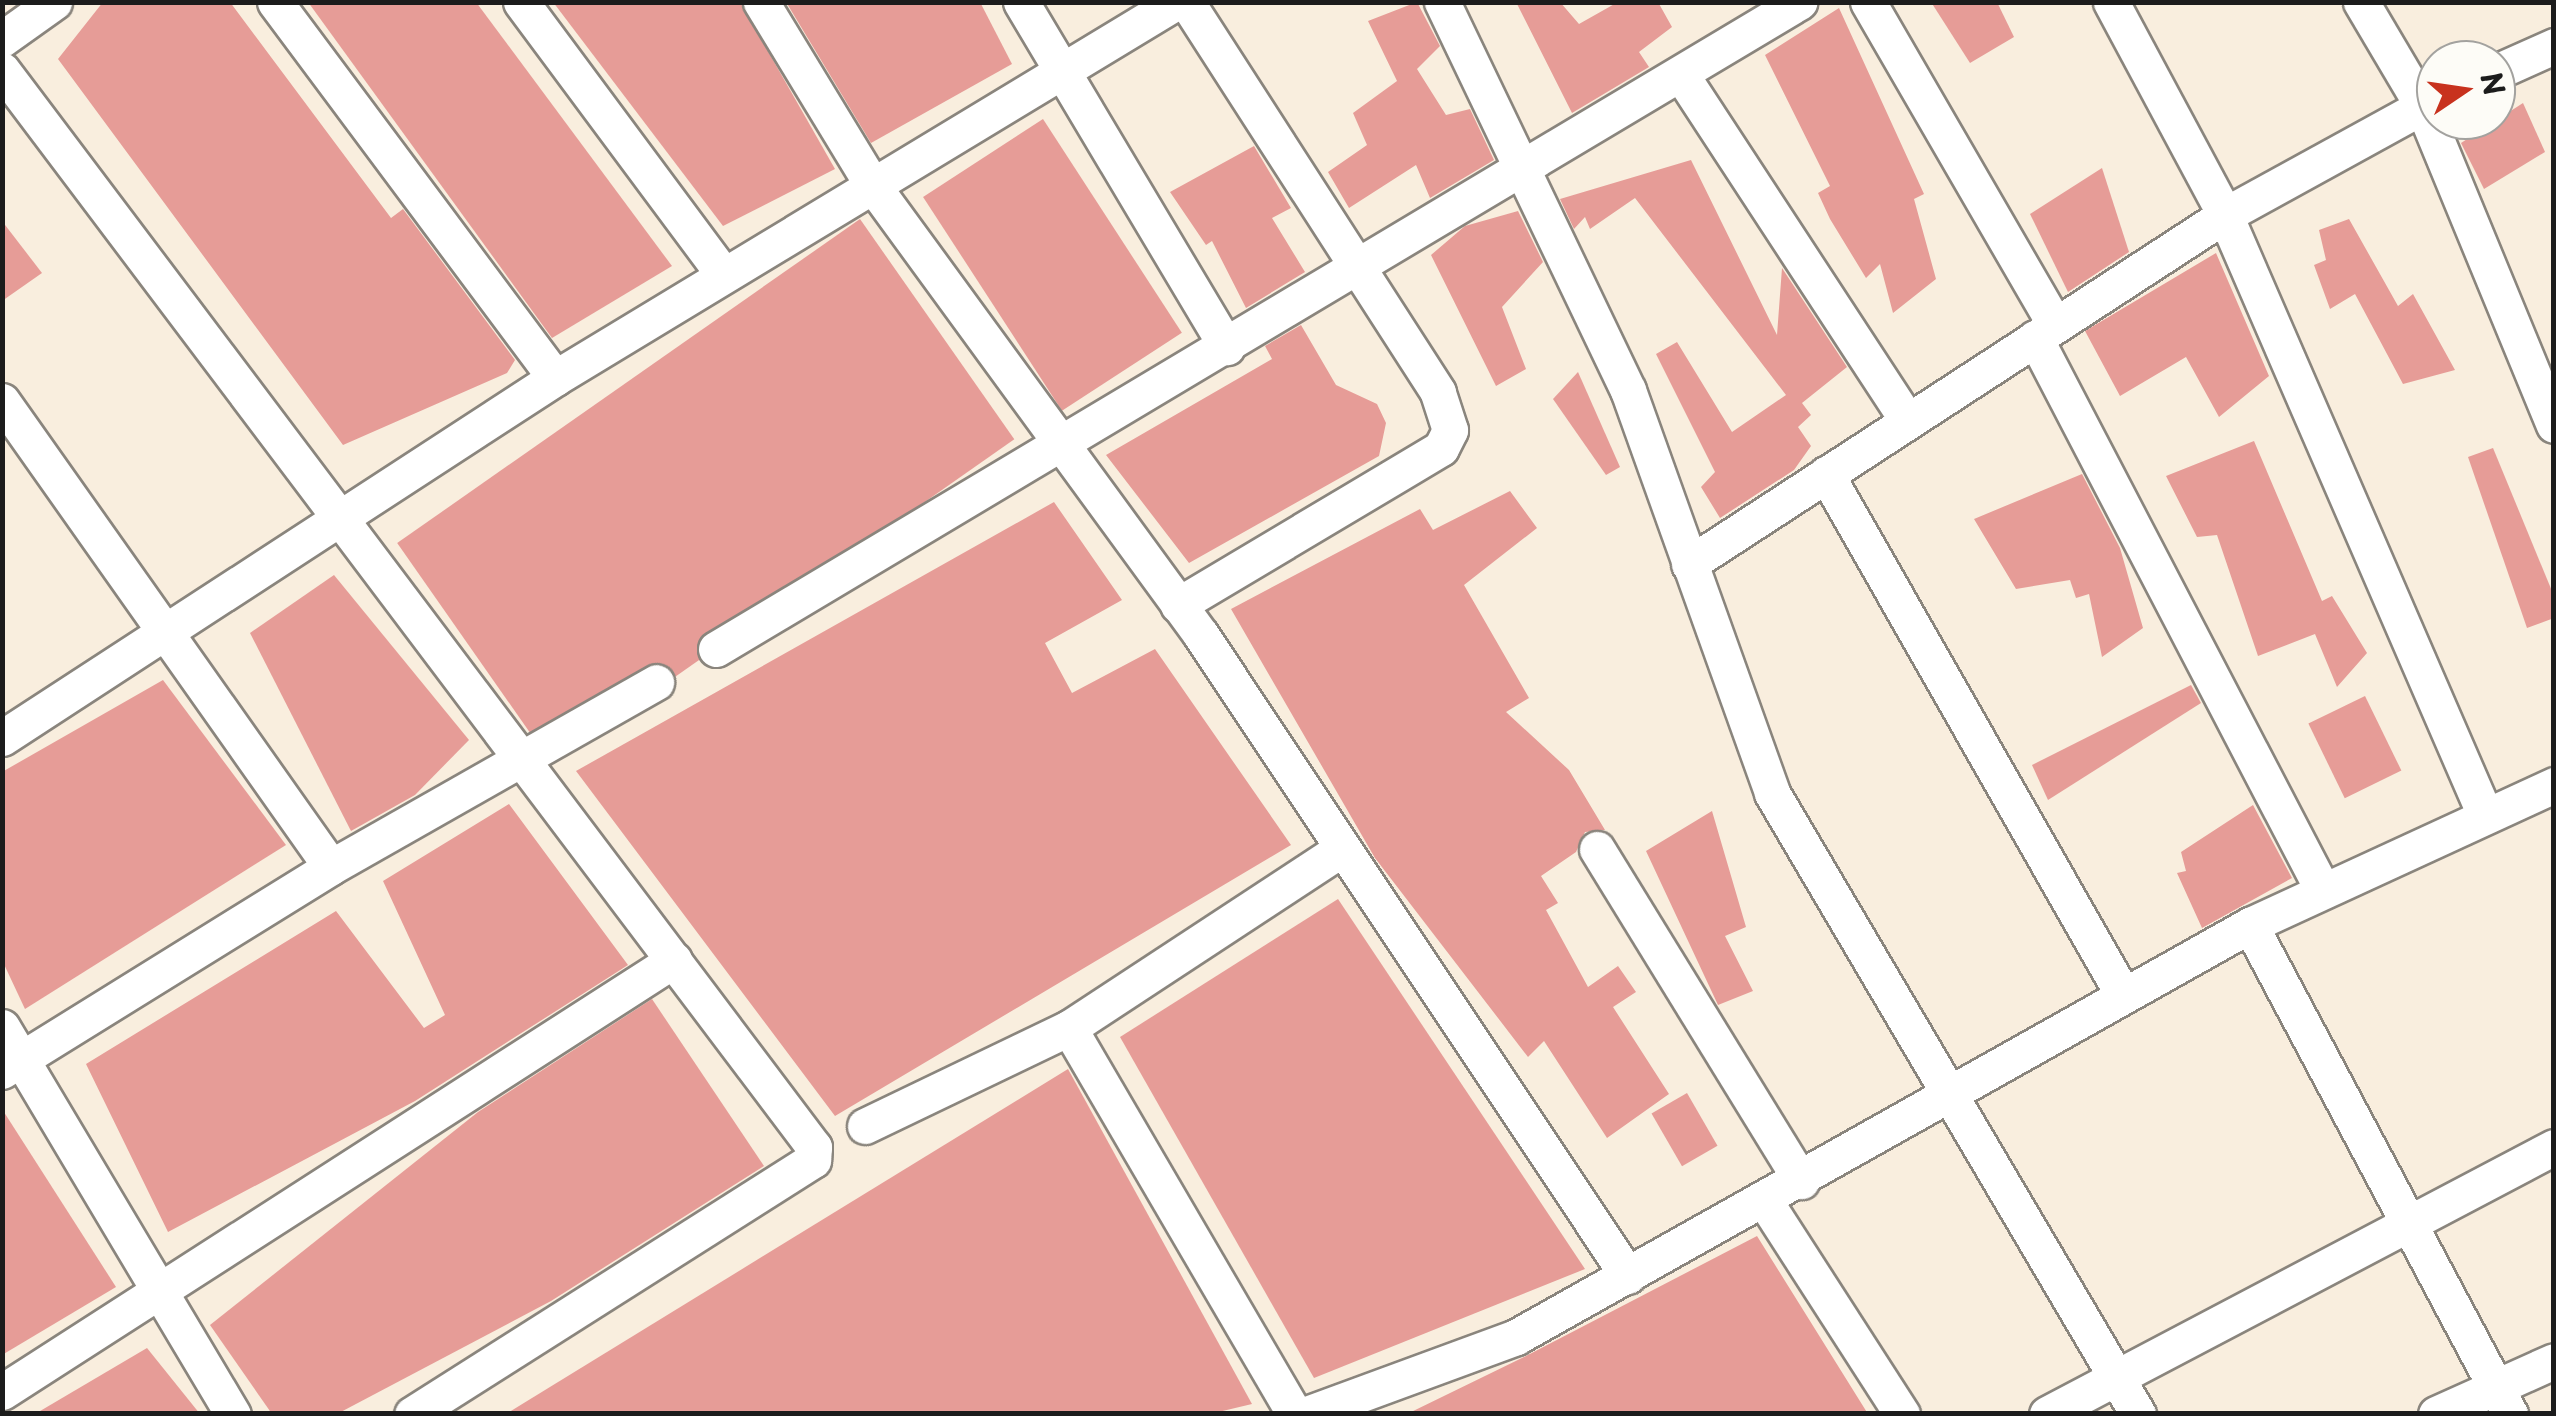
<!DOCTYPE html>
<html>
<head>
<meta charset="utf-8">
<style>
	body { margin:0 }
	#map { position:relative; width:2556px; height:1416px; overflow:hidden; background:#f9eede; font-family:"Playpen Sans",sans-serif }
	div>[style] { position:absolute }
	.building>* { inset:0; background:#e69c97; transform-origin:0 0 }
	.roads { filter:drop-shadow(2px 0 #8a857d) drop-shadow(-2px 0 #8a857d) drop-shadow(0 2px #8a857d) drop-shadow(0 -2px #8a857d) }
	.minor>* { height:35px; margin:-17.5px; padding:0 17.5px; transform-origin:17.5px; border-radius:17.5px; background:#fff }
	span { translate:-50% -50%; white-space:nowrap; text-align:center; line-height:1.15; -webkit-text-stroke:9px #fdfcf7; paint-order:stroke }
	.frame { position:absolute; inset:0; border:5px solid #1c1c1c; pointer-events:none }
	.north { position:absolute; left:2416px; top:40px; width:100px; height:100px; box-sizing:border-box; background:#fdfcf7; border:2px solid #a3a29f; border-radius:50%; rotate:77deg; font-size:28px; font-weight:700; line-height:40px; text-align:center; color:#1c1c1c }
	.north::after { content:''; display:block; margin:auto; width:35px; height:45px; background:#c8321e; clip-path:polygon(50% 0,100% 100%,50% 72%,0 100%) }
</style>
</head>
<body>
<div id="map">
	<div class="building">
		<div style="clip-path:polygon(103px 2px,230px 2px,391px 218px,403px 209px,515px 360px,507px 373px,343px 445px,58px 59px)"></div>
		<div style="clip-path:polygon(308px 2px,476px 2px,672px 266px,552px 338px)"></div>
		<div style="clip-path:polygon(553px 2px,740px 2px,835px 169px,723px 226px)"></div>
		<div style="clip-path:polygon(786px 2px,980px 2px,1012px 64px,871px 143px)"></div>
		<div style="clip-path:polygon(1417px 2px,1440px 46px,1417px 69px,1446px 115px,1470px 109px,1494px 160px,1430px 198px,1416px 165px,1349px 208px,1328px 172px,1367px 145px,1353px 113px,1397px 81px,1368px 21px)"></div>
		<div style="clip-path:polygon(1516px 2px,1560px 2px,1579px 24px,1618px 2px,1658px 2px,1672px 27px,1639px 52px,1649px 67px,1572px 113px)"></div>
		<div style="clip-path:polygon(1931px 2px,1997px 2px,2014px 37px,1970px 63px)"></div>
		<div style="clip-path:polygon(1839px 8px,1924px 194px,1914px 199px,1936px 279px,1893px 313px,1880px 264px,1866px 278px,1830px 219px,1818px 193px,1830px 186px,1765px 55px)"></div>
		<div style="clip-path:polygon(2523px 103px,2545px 152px,2484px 189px,2461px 143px)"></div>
		<div style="left:1043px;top:119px;width:255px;height:143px;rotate:57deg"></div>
		<div style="clip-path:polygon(1254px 146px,1291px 208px,1272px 218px,1305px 272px,1246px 308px,1212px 241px,1206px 245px,1170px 192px)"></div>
		<div style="clip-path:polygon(1691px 160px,1777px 335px,1782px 268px,1847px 367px,1802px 403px,1811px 415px,1798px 427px,1811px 446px,1794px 470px,1720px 518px,1701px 487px,1715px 472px,1656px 354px,1677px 342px,1732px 432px,1786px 395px,1635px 198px,1590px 229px,1585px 217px,1574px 229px,1560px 199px)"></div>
		<div style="clip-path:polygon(2102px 168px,2129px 252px,2068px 292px,2030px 214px)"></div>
		<div style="clip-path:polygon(1518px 211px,1543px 262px,1502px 307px,1526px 369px,1496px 386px,1431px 255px,1465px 226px)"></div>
		<div style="left:860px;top:219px;width:269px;height:565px;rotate:55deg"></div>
		<div style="clip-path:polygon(2349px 219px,2398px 306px,2413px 294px,2455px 370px,2403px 384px,2355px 294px,2330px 309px,2314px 265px,2326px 260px,2319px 230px)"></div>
		<div style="clip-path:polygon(2px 221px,42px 273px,2px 301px)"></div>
		<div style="clip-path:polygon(2216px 253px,2269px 376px,2219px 417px,2186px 357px,2120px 396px,2085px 331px)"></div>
		<div style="clip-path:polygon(1301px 325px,1336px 385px,1377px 404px,1386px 423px,1379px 456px,1189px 563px,1106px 455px,1272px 359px,1265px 346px)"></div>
		<div style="clip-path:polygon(1578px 372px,1620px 467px,1606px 475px,1553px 399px)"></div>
		<div style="clip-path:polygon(2254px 441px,2322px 601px,2332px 596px,2367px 653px,2337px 687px,2315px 634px,2258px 656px,2217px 535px,2197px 537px,2166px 476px)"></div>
		<div style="clip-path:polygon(2493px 448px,2554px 596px,2554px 618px,2527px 628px,2468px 457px)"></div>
		<div style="clip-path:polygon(2082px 474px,2120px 548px,2143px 628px,2102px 657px,2089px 594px,2076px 598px,2070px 580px,2016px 589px,1974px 519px)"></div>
		<div style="clip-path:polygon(1510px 491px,1537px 528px,1464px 585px,1529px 698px,1506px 712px,1569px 770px,1605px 830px,1585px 832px,1576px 852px,1541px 876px,1558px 903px,1546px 910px,1588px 987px,1618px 966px,1636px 992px,1613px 1007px,1669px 1094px,1607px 1138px,1544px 1041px,1528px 1057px,1375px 858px,1231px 609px,1420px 509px,1433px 530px)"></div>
		<div style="clip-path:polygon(1054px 502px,1122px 600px,1045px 643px,1072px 693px,1155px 649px,1291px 845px,835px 1116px,576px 771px)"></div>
		<div style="clip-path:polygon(334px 575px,469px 740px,415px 795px,351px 831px,250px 633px)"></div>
		<div style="clip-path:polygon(163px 680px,286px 845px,25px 1009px,2px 960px,2px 772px)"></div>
		<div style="clip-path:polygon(2191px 685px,2201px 703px,2048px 800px,2032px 765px)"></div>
		<div style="left:2365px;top:696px;width:83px;height:63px;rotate:64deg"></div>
		<div style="clip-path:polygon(509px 804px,628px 965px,415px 1101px,168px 1232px,86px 1064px,336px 911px,424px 1028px,445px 1015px,383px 881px)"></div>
		<div style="clip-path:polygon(2253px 805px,2292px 878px,2202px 928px,2177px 873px,2186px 871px,2181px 852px)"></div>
		<div style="clip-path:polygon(1712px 811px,1746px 927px,1725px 936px,1753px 991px,1718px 1005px,1646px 851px)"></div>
		<div style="clip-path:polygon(1338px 899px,1585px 1269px,1314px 1378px,1120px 1037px)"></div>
		<div style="clip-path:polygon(652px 999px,764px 1166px,551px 1301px,337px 1414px,272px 1414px,210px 1325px,478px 1112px)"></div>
		<div style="clip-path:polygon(1068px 1069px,1252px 1404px,1210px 1414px,506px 1414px)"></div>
		<div style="left:1687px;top:1093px;width:61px;height:41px;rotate:60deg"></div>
		<div style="clip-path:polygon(2px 1109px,116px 1287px,2px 1355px)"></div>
		<div style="clip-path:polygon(1757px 1236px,1868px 1414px,1407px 1414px,1526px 1356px)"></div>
		<div style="clip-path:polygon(147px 1348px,200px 1414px,35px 1414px)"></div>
	</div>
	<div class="roads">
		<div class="minor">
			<div style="left:275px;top:2px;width:469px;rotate:53.3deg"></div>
			<div style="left:521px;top:2px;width:339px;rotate:53.4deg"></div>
			<div style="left:761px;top:2px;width:212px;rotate:58.7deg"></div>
			<div style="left:871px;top:183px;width:560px;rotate:53.87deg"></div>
			<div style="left:1201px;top:635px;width:770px;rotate:56.33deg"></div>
			<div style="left:1021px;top:2px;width:402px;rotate:59.2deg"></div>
			<div style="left:1442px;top:2px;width:430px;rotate:64.4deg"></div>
			<div style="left:1628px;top:390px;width:428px;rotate:70.3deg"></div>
			<div style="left:1772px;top:793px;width:721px;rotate:59.49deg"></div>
			<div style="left:1868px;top:2px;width:373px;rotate:59.9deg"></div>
			<div style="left:2111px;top:2px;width:242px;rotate:61.8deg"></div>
			<div style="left:2225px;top:215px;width:654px;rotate:66.57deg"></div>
			<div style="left:2361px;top:2px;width:120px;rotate:59.4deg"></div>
			<div style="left:2422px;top:105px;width:346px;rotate:67.6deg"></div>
			<div style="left:2px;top:39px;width:64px;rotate:-35.4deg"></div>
			<div style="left:2px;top:70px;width:1349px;rotate:52.99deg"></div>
			<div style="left:814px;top:1147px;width:13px;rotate:94deg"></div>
			<div style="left:813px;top:1160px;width:475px;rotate:147.6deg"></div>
			<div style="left:2496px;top:72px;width:64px;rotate:-24.1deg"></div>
			<div style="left:1682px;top:76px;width:412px;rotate:56.8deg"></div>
			<div style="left:2035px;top:338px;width:619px;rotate:62.48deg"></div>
			<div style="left:2px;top:401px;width:570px;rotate:54.78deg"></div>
			<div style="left:1826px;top:474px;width:597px;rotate:60.3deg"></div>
			<div style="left:1689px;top:564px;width:640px;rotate:-33.07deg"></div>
			<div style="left:2225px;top:215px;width:241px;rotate:-28.8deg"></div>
			<div style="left:1178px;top:605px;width:306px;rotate:-30.8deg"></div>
			<div style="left:1441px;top:448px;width:20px;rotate:-63deg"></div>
			<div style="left:1450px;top:430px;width:40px;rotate:-108deg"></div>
			<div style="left:1438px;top:392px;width:464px;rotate:-122.8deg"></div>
			<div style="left:716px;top:649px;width:1262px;rotate:-30.85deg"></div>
			<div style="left:2px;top:738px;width:660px;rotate:-33.06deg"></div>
			<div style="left:555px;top:378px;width:726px;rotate:-31.19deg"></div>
			<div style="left:1597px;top:849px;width:390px;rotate:58.4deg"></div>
			<div style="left:2250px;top:925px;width:554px;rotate:62deg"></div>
			<div style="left:2px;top:1027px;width:451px;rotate:59.2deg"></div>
			<div style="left:1069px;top:1028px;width:447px;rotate:59.7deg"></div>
			<div style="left:2px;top:1071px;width:387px;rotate:-31.8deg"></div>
			<div style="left:331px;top:867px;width:374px;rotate:-29.6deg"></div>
			<div style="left:865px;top:1126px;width:226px;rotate:-25.7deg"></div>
			<div style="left:1069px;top:1028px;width:322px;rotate:-33.3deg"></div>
			<div style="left:1766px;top:1203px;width:251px;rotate:57.2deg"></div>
			<div style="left:2px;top:1392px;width:799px;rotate:-32.74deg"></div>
			<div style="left:1307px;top:1414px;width:223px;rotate:-20.2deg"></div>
			<div style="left:1516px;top:1337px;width:842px;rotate:-29.31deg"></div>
			<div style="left:2250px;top:925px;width:335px;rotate:-24.7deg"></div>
			<div style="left:2047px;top:1414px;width:573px;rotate:-27.77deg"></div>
			<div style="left:2436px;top:1414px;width:129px;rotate:-24.2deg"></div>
		</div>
	</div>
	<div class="frame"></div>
	<div class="north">N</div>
</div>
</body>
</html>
